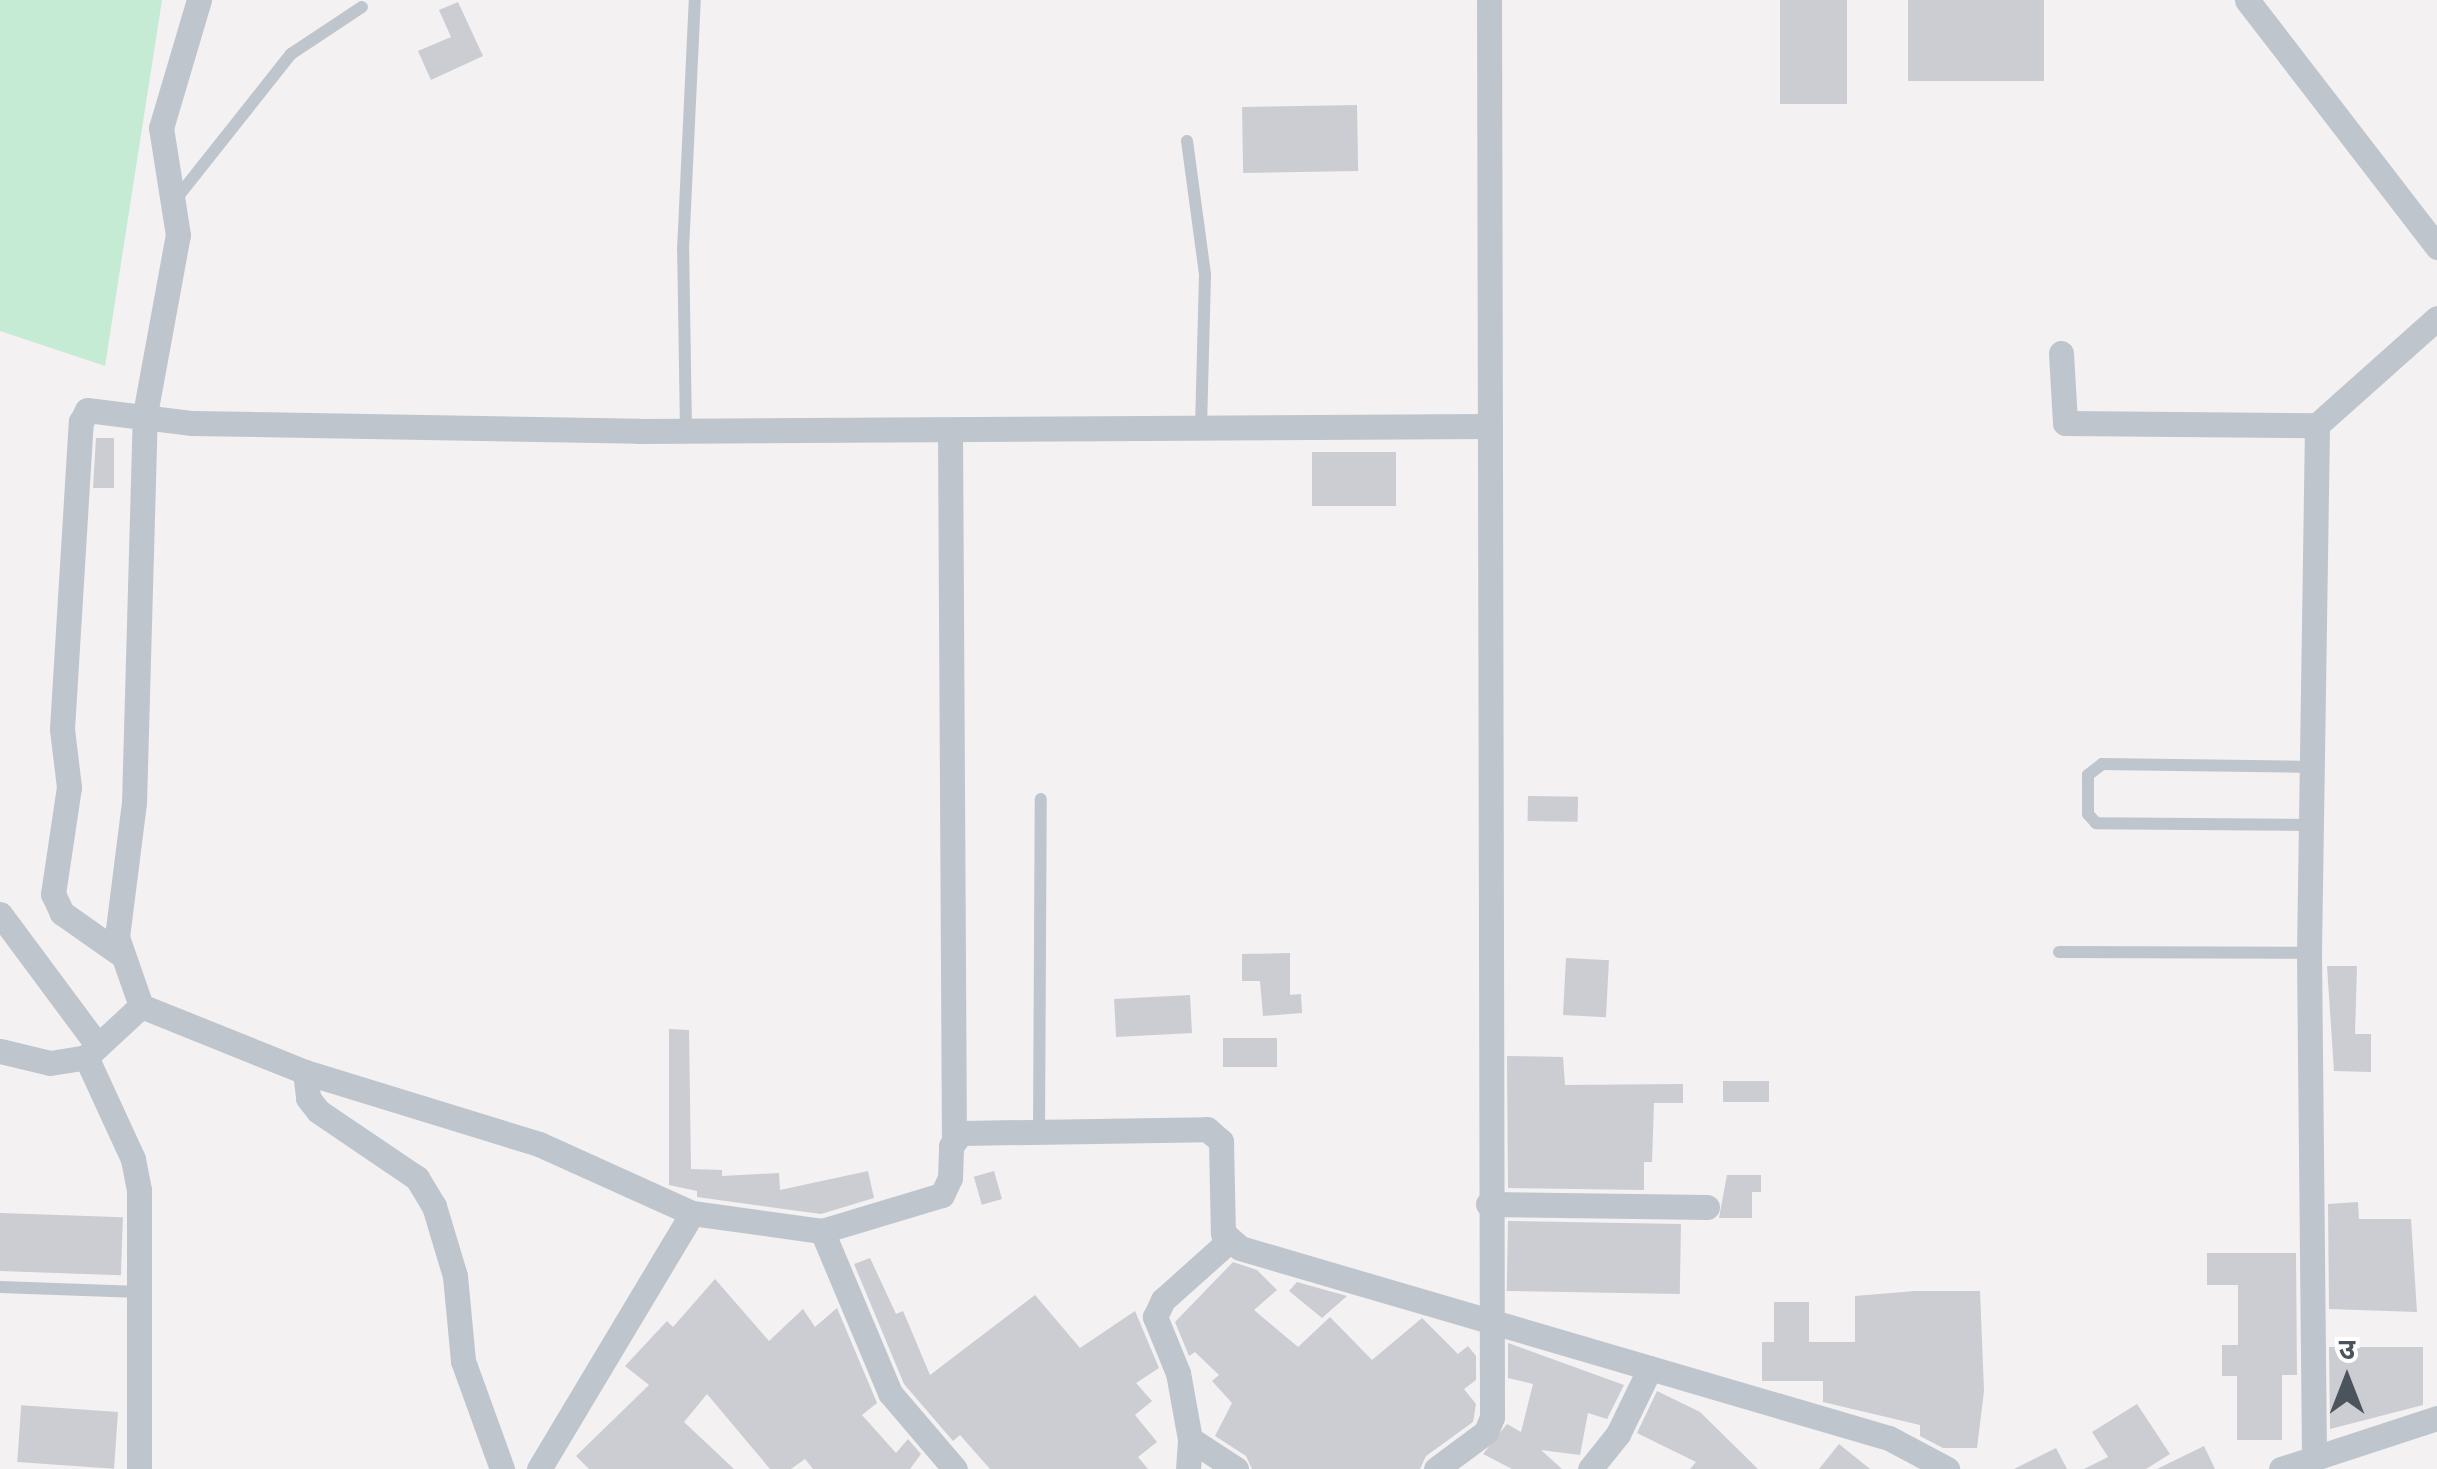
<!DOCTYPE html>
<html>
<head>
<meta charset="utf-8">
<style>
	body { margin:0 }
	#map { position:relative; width:2437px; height:1469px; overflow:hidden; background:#f3f1f1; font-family:"Archivo Narrow","Noto Sans Devanagari",sans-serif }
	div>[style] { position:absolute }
	.green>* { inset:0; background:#c5ebd4 }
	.building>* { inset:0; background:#cbcdd3; transform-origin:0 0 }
	.service>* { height:12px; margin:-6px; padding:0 6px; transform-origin:6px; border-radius:6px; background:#bec5cc }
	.minor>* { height:25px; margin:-12.5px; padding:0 12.5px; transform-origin:12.5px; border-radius:12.5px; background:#bec5cc }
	span { translate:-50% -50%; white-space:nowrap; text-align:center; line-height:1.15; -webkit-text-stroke:9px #fff; paint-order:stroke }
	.north { position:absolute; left:2297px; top:1329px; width:100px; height:100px; -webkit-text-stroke:8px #fff; paint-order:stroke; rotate:0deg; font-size:28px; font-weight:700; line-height:40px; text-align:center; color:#4b545c }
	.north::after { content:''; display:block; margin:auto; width:35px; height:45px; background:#4b545c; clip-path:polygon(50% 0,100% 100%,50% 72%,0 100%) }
</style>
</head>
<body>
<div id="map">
	<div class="green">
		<div style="clip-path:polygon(0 0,162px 0,105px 366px,0 331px)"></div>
	</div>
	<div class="building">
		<div style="left:1780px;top:0;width:67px;height:104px"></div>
		<div style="left:1908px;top:0;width:136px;height:81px"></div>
		<div style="clip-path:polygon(458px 2px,483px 56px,431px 80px,418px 51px,451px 37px,439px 10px)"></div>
		<div style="left:1357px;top:105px;width:66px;height:115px;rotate:89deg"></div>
		<div style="clip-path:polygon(96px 438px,114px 438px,114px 488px,93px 488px)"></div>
		<div style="left:1312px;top:452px;width:84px;height:54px"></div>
		<div style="left:1528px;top:796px;width:50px;height:25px;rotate:1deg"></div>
		<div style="clip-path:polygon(1290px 953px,1290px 995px,1301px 994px,1302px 1013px,1263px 1016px,1260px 981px,1242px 981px,1242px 954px)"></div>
		<div style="left:1566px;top:958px;width:43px;height:57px;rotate:3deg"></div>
		<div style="clip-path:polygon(2327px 966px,2357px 966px,2355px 1034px,2371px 1034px,2371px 1072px,2334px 1071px)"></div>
		<div style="left:1190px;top:995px;width:38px;height:76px;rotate:87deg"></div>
		<div style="clip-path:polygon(669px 1029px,689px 1030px,691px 1169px,722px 1170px,722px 1176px,779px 1173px,780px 1190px,868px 1171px,874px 1198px,821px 1214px,697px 1197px,697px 1191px,669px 1185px)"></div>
		<div style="left:1223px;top:1038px;width:54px;height:29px"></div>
		<div style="clip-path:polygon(1507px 1056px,1563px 1057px,1565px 1085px,1683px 1084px,1683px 1103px,1654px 1103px,1652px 1162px,1644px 1162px,1644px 1190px,1508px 1188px)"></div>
		<div style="left:1723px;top:1081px;width:46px;height:21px"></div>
		<div style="left:994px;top:1171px;width:29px;height:21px;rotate:74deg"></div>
		<div style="clip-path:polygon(1727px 1175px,1761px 1175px,1761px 1192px,1752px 1192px,1752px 1218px,1719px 1218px)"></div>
		<div style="clip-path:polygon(2358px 1202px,2359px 1219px,2411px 1219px,2417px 1312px,2329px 1309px,2328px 1204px)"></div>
		<div style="left:0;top:1213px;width:123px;height:58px;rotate:2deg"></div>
		<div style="left:1508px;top:1221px;width:173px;height:70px;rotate:1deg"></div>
		<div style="clip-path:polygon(2207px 1253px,2296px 1253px,2297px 1375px,2282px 1375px,2282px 1440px,2237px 1440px,2237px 1376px,2222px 1376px,2222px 1345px,2238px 1345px,2238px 1285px,2207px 1285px)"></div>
		<div style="clip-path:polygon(870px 1258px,896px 1314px,903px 1311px,930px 1375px,1035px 1295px,1080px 1348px,1135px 1311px,1159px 1368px,1136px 1383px,1152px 1401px,1135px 1415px,1157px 1442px,1138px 1457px,1148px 1469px,990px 1469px,960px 1435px,953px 1441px,904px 1384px,854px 1264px)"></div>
		<div style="clip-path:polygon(1233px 1262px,1257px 1270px,1277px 1290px,1254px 1310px,1298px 1347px,1330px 1317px,1372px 1360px,1422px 1318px,1458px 1354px,1468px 1346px,1476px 1356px,1476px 1380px,1464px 1389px,1476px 1404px,1473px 1422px,1426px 1456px,1420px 1469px,1252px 1469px,1246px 1456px,1215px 1436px,1232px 1403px,1212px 1381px,1219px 1375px,1195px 1352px,1189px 1356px,1175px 1322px)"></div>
		<div style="clip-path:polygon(715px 1279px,769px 1341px,803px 1309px,815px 1327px,837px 1308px,877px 1403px,862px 1415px,896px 1453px,908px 1439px,921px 1454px,910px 1469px,813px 1469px,805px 1459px,791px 1469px,770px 1469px,707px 1394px,684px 1422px,734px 1469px,589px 1469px,576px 1456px,649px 1385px,625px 1366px,667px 1321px,673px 1327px)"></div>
		<div style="clip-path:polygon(1297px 1282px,1347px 1296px,1322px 1318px,1289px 1291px)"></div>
		<div style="clip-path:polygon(1915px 1291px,1980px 1291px,1984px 1391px,1977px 1448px,1943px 1448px,1920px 1436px,1920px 1425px,1823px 1402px,1823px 1381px,1762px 1381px,1762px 1342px,1774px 1342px,1774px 1302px,1809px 1302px,1809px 1342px,1855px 1342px,1855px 1296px)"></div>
		<div style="clip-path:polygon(1508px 1343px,1624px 1385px,1607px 1419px,1588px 1413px,1580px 1455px,1541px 1450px,1562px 1469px,1512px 1469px,1483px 1454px,1507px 1424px,1521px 1432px,1533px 1384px,1508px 1378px)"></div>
		<div style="clip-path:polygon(2329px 1347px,2423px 1347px,2423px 1405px,2330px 1429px)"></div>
		<div style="clip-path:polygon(1657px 1391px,1700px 1412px,1758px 1469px,1690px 1469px,1696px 1462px,1637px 1433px)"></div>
		<div style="clip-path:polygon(2137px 1404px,2170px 1454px,2146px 1469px,2084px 1469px,2108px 1457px,2092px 1432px)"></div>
		<div style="left:118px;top:1412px;width:57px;height:97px;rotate:94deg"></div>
		<div style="clip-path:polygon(1839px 1444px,1870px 1469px,1819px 1469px)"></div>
		<div style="clip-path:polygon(2204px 1446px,2215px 1469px,2157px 1469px)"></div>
		<div style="clip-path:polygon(2056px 1448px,2067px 1469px,2014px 1469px)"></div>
	</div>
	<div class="service">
		<div style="left:1187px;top:141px;width:135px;rotate:82.3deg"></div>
		<div style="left:1205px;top:275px;width:154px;rotate:91.5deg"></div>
		<div style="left:176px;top:199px;width:185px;rotate:-51.6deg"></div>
		<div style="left:291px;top:54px;width:85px;rotate:-33.5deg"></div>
		<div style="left:686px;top:431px;width:181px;rotate:-90.9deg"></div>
		<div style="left:683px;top:250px;width:250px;rotate:-87.3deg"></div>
		<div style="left:2310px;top:825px;width:214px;rotate:-179.5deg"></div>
		<div style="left:2096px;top:823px;width:12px;rotate:-132deg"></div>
		<div style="left:2088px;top:814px;width:39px;rotate:-90deg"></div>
		<div style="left:2088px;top:775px;width:18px;rotate:-38deg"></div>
		<div style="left:2102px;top:764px;width:209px;rotate:0.8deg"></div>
		<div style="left:2059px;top:952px;width:250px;rotate:0.2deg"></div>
		<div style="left:1039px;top:1133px;width:334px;rotate:-89.7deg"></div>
		<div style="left:0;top:1287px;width:140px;rotate:2deg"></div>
	</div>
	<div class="minor">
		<div style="left:2247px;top:0;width:312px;rotate:52.4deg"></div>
		<div style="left:2061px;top:353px;width:70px;rotate:86.7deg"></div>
		<div style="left:2065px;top:423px;width:252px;rotate:0.5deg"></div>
		<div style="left:950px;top:431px;width:707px;rotate:89.68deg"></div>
		<div style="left:0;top:914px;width:164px;rotate:53.4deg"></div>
		<div style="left:119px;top:953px;width:70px;rotate:-144.9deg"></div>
		<div style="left:62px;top:913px;width:21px;rotate:-115deg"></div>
		<div style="left:53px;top:894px;width:108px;rotate:-81.5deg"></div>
		<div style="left:69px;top:787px;width:58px;rotate:-96.9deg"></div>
		<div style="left:62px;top:729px;width:308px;rotate:-86.5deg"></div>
		<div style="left:81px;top:422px;width:13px;rotate:-63deg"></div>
		<div style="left:87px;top:410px;width:106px;rotate:7.1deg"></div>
		<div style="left:192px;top:423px;width:447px;rotate:1deg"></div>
		<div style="left:639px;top:431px;width:849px;rotate:-0.34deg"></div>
		<div style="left:141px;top:1006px;width:73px;rotate:-109.2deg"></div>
		<div style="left:117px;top:937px;width:135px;rotate:-82.8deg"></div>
		<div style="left:134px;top:803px;width:389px;rotate:-88.4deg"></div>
		<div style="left:145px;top:414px;width:182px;rotate:-79.6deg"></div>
		<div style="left:178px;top:235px;width:108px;rotate:-99deg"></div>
		<div style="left:161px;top:128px;width:134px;rotate:-73.5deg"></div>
		<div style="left:0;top:1051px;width:51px;rotate:13.5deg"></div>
		<div style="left:50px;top:1063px;width:36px;rotate:-9deg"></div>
		<div style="left:305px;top:1072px;width:26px;rotate:83deg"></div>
		<div style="left:308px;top:1098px;width:16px;rotate:52deg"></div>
		<div style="left:318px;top:1111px;width:120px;rotate:34.1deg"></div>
		<div style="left:417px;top:1178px;width:33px;rotate:59deg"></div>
		<div style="left:434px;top:1206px;width:73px;rotate:73.3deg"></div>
		<div style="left:455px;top:1276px;width:85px;rotate:84.6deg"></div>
		<div style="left:463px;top:1361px;width:115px;rotate:70.1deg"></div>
		<div style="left:1488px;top:1204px;width:219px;rotate:0.8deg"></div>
		<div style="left:822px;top:1231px;width:176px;rotate:67.2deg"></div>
		<div style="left:890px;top:1393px;width:100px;rotate:49.5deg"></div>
		<div style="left:1190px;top:1439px;width:55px;rotate:33.1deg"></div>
		<div style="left:2314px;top:1456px;width:503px;rotate:-90.57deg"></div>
		<div style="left:2309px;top:953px;width:528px;rotate:-89.13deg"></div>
		<div style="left:2317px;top:425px;width:161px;rotate:-41.7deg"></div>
		<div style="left:139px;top:1469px;width:279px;rotate:-90deg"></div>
		<div style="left:139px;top:1190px;width:32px;rotate:-101deg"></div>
		<div style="left:133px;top:1159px;width:112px;rotate:-114.7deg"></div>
		<div style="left:86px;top:1057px;width:75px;rotate:-42.8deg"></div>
		<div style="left:141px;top:1006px;width:177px;rotate:21.9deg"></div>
		<div style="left:305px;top:1072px;width:245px;rotate:17.1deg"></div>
		<div style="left:539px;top:1144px;width:168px;rotate:24.3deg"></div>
		<div style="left:692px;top:1213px;width:131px;rotate:7.9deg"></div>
		<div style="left:822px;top:1231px;width:125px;rotate:-16.7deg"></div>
		<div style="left:942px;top:1195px;width:19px;rotate:-65deg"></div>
		<div style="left:950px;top:1178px;width:32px;rotate:-88deg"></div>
		<div style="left:951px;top:1146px;width:16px;rotate:-52deg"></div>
		<div style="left:961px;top:1133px;width:246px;rotate:-0.9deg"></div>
		<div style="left:1207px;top:1129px;width:18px;rotate:41deg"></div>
		<div style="left:1221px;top:1141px;width:92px;rotate:88.8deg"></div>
		<div style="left:1223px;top:1233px;width:23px;rotate:41deg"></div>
		<div style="left:1240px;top:1248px;width:676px;rotate:16.32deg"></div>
		<div style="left:1889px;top:1438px;width:66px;rotate:28.1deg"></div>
		<div style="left:539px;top:1469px;width:298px;rotate:-59.1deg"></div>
		<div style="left:1188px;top:1469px;width:30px;rotate:-86deg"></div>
		<div style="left:1190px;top:1439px;width:67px;rotate:-100.3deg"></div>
		<div style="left:1178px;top:1373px;width:61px;rotate:-112.3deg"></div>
		<div style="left:1155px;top:1317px;width:19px;rotate:-65deg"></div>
		<div style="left:1163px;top:1300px;width:89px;rotate:-41.8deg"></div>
		<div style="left:1436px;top:1469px;width:62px;rotate:-36.5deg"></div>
		<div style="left:1486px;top:1432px;width:16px;rotate:-68deg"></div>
		<div style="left:1492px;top:1417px;width:1417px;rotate:-90.12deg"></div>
		<div style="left:1590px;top:1469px;width:45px;rotate:-51.3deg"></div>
		<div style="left:1618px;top:1434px;width:73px;rotate:-64.1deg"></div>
		<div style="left:2281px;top:1469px;width:164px;rotate:-18.1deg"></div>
	</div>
	<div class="north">उ</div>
</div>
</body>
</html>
